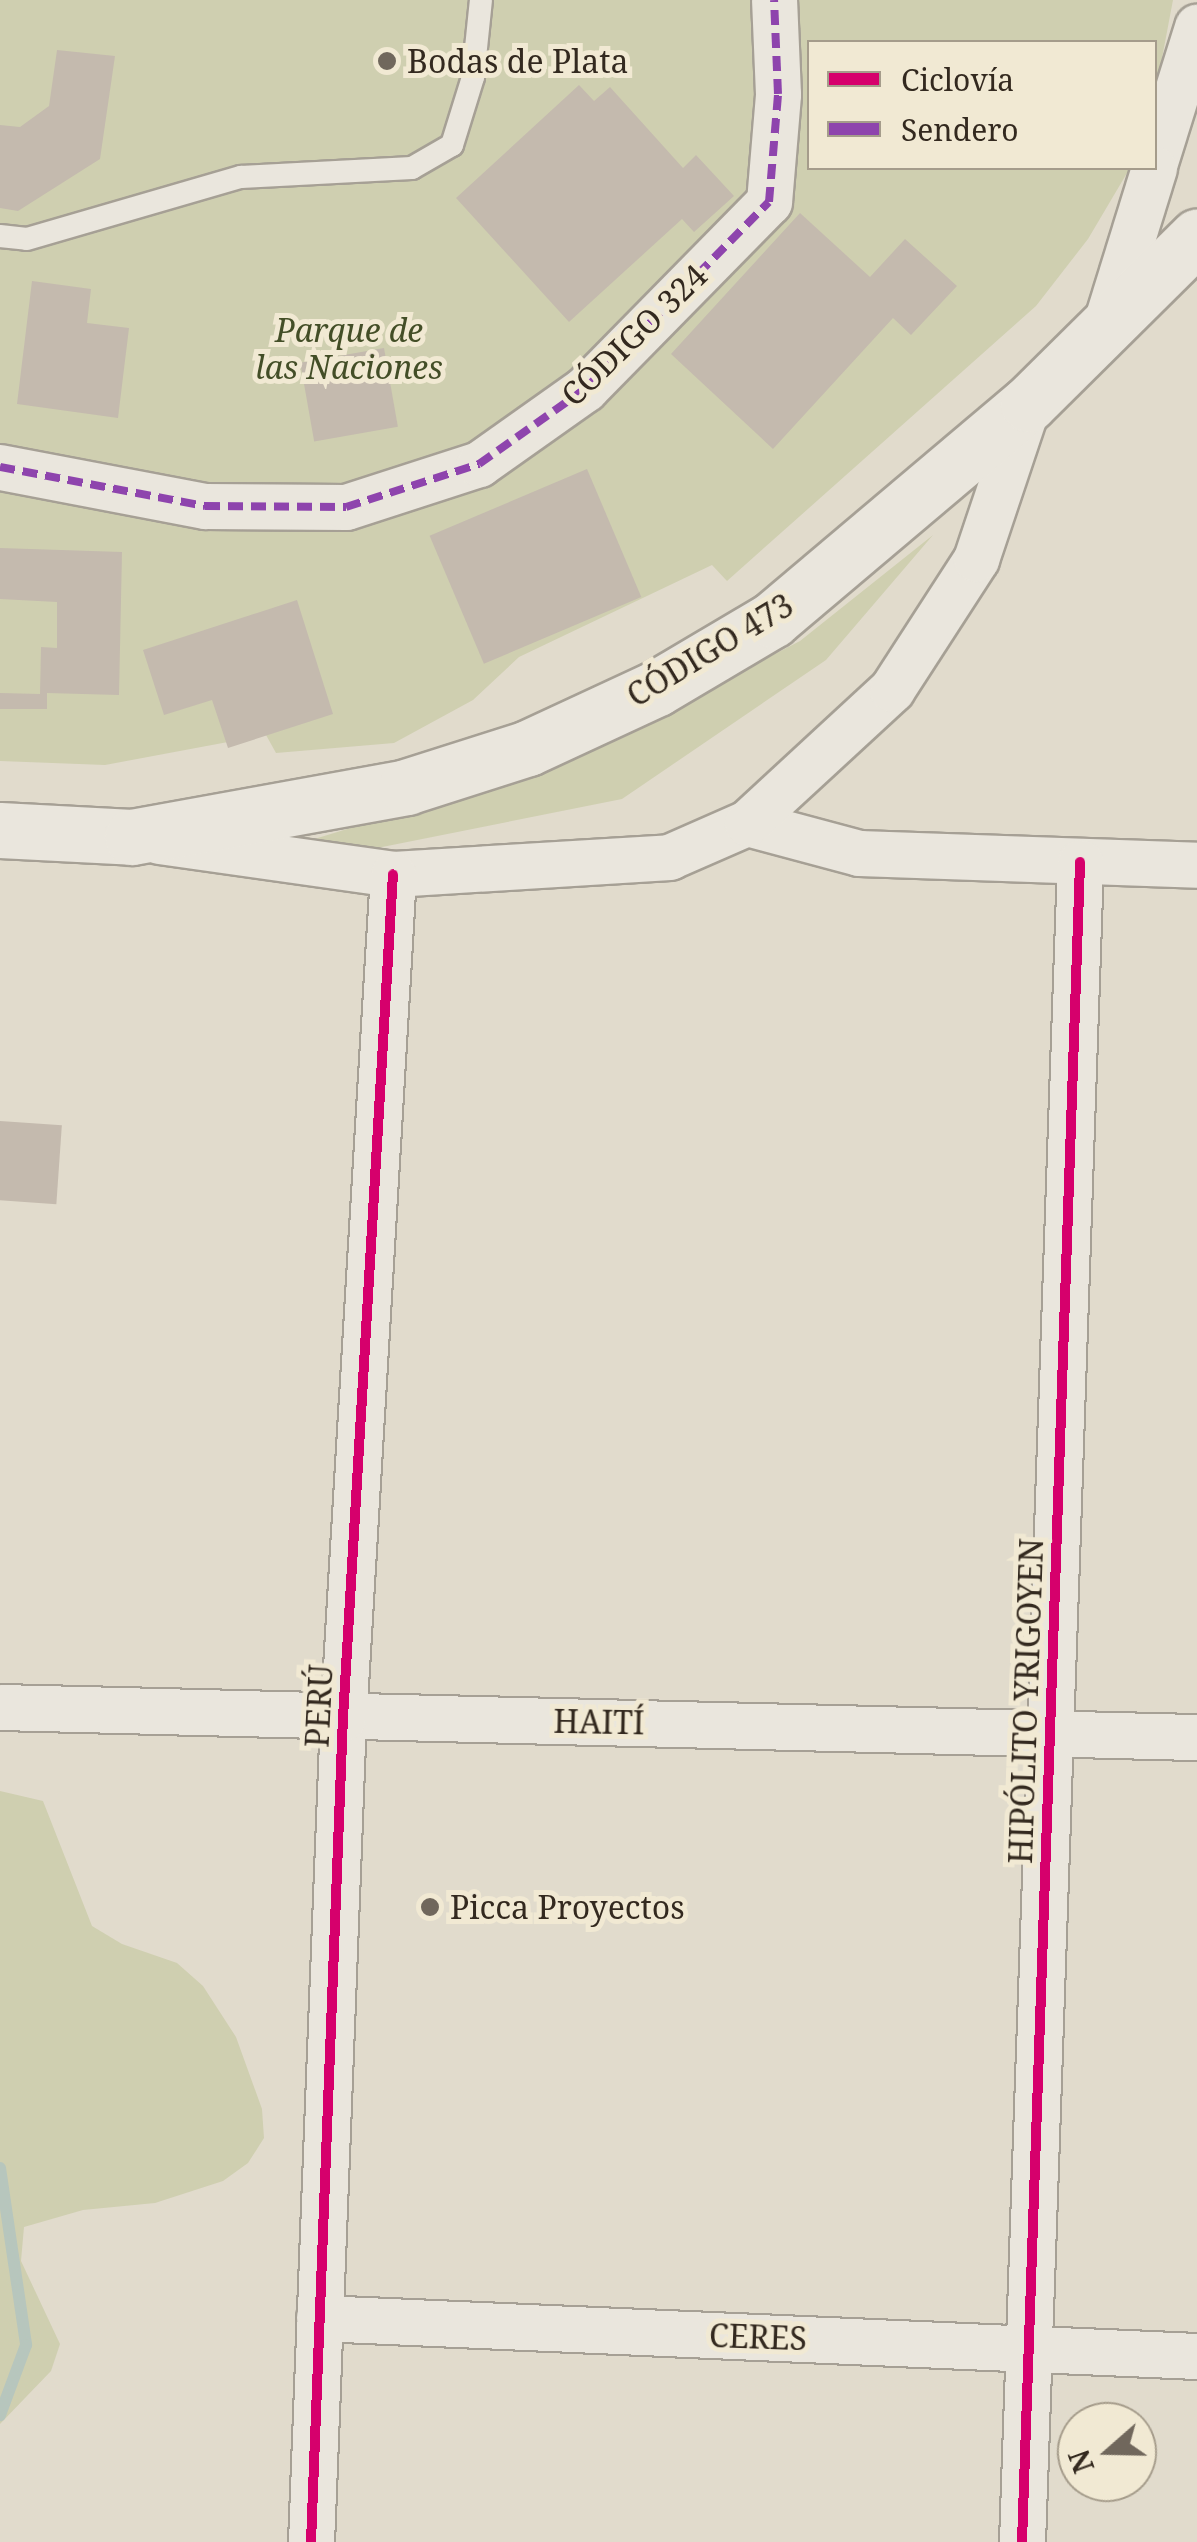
<!DOCTYPE html>
<html>
<head>
<meta charset="utf-8">
<style>
	body { margin:0 }
	#map { position:relative; width:1197px; height:2542px; overflow:hidden; background:#e1dbcc; font-family:"Noto Serif",serif }
	div>[style] { position:absolute }
	.green>* { inset:0; background:#cfcfb0 }
	.stream>* { height:12px; margin:-6px; padding:0 6px; transform-origin:6px; border-radius:6px; background:#b7c6bd }
	.building>* { inset:0; background:#c4baae; transform-origin:0 0 }
	.roads { filter:drop-shadow(2px 0 #a6a095) drop-shadow(-2px 0 #a6a095) drop-shadow(0 2px #a6a095) drop-shadow(0 -2px #a6a095) }
	.service>* { height:22px; margin:-11px; padding:0 11px; transform-origin:11px; border-radius:11px; background:#eae6dd }
	.minor>* { height:45px; margin:-22.5px; padding:0 22.5px; transform-origin:22.5px; border-radius:22.5px; background:#eae6dd }
	.secondary>* { height:55px; margin:-27.5px; padding:0 27.5px; transform-origin:27.5px; border-radius:27.5px; background:#eae6dd }
	.quiet>* { height:8px; margin-top:-4px; transform-origin:0; background:repeating-linear-gradient(90deg,#8e44ad 0 15px,transparent 0 23px) }
	.cycleway>* { height:10px; margin:-5px; padding:0 5px; transform-origin:5px; border-radius:5px; background:#d6006c }
	.dots>* { width:28px; height:28px; translate:-50% -50%; box-sizing:border-box; border:5px solid #f1e9d3; border-radius:50% }
	span { translate:-50% -50%; white-space:nowrap; text-align:center; line-height:1.15; -webkit-text-stroke:10px #f1e9d3; paint-order:stroke }
	.poi-label { font-size:32px; color:#33291f }
	.left { translate:0 -50%; text-align:left }
	.park-label { font-size:32px; color:#434e27; font-style:italic }
	.street-label { font-size:32px; color:#33291f }
	.legend { position:absolute; left:807px; top:40px; width:350px; height:130px; box-sizing:border-box; background:#f1e9d3; border:2px solid #a59c8b; margin:0; padding:12px 18px; list-style:none; font-size:30px; color:#33291f }
	.legend li { display:flex; align-items:center; gap:20px; height:50px }
	.legend b { width:50px; border:2px solid #a59c8b }
	.north { position:absolute; left:1057px; top:2402px; width:100px; height:100px; box-sizing:border-box; background:#f1e9d3; border:2px solid #a59c8b; border-radius:50%; rotate:250deg; font-size:28px; font-weight:700; line-height:40px; text-align:center; color:#33291f }
	.north::after { content:''; display:block; margin:auto; width:35px; height:45px; background:#70675c; clip-path:polygon(50% 0,100% 100%,50% 72%,0 100%) }
</style>
</head>
<body>
<div id="map">
	<div class="green">
		<div style="clip-path:polygon(0 0,1173px 0,1155px 95px,1154px 42px,810px 42px,810px 168px,1130px 168px,1088px 239px,1036px 306px,727px 581px,712px 565px,519px 657px,473px 700px,394px 743px,276px 753px,266px 735px,105px 765px,0 761px)"></div>
		<div style="clip-path:polygon(933px 535px,826px 660px,622px 799px,292px 865px,298px 844px,566px 762px,800px 641px)"></div>
		<div style="clip-path:polygon(0 1791px,43px 1801px,92px 1926px,122px 1944px,177px 1963px,203px 1986px,236px 2037px,262px 2109px,264px 2138px,248px 2163px,223px 2181px,155px 2203px,83px 2210px,24px 2227px,21px 2261px,60px 2344px,51px 2371px,0 2424px)"></div>
	</div>
	<div class="stream">
		<div style="left:0;top:2168px;width:179px;rotate:81.6deg"></div>
		<div style="left:26px;top:2345px;width:75px;rotate:110.4deg"></div>
	</div>
	<div class="building">
		<div style="clip-path:polygon(57px 50px,115px 56px,100px 159px,18px 211px,0 208px,0 125px,20px 127px,49px 106px)"></div>
		<div style="clip-path:polygon(579px 85px,594px 101px,610px 87px,683px 168px,696px 155px,734px 196px,694px 232px,682px 219px,569px 322px,456px 198px)"></div>
		<div style="clip-path:polygon(800px 213px,870px 277px,905px 239px,957px 286px,911px 335px,893px 318px,773px 449px,671px 354px)"></div>
		<div style="clip-path:polygon(32px 281px,91px 289px,87px 323px,129px 328px,118px 418px,17px 404px)"></div>
		<div style="left:384px;top:348px;width:80px;height:85px;rotate:80deg"></div>
		<div style="left:587px;top:469px;width:139px;height:171px;rotate:67deg"></div>
		<div style="clip-path:polygon(0 548px,122px 552px,119px 695px,47px 693px,47px 709px,0 709px,0 693px,40px 694px,41px 647px,57px 648px,57px 602px,0 599px)"></div>
		<div style="clip-path:polygon(297px 600px,333px 714px,228px 748px,212px 700px,164px 715px,143px 650px)"></div>
		<div style="left:0;top:1121px;width:62px;height:79px;rotate:4deg"></div>
	</div>
	<div class="roads">
		<div class="service">
			<div style="left:0;top:236px;width:27px;rotate:6deg"></div>
			<div style="left:27px;top:239px;width:223px;rotate:-16.2deg"></div>
			<div style="left:241px;top:177px;width:171px;rotate:-3deg"></div>
			<div style="left:412px;top:168px;width:46px;rotate:-29.9deg"></div>
			<div style="left:452px;top:145px;width:71px;rotate:-72.8deg"></div>
			<div style="left:473px;top:77px;width:77px;rotate:-84.1deg"></div>
		</div>
		<div class="minor">
			<div style="left:1154px;top:165px;width:145px;rotate:-72.7deg"></div>
			<div style="left:1106px;top:323px;width:162px;rotate:-72.8deg"></div>
			<div style="left:0;top:467px;width:209px;rotate:10.8deg"></div>
			<div style="left:205px;top:506px;width:141px;rotate:0.4deg"></div>
			<div style="left:346px;top:507px;width:140px;rotate:-17.9deg"></div>
			<div style="left:479px;top:464px;width:130px;rotate:-35.3deg"></div>
			<div style="left:585px;top:389px;width:262px;rotate:-45.5deg"></div>
			<div style="left:769px;top:202px;width:108px;rotate:-85.2deg"></div>
			<div style="left:778px;top:94px;width:94px;rotate:-92.4deg"></div>
			<div style="left:747px;top:823px;width:116px;rotate:15deg"></div>
			<div style="left:859px;top:853px;width:338px;rotate:2deg"></div>
			<div style="left:159px;top:841px;width:236px;rotate:8deg"></div>
			<div style="left:393px;top:874px;width:277px;rotate:-3.5deg"></div>
			<div style="left:669px;top:857px;width:85px;rotate:-23.6deg"></div>
			<div style="left:747px;top:823px;width:197px;rotate:-42.7deg"></div>
			<div style="left:892px;top:689px;width:155px;rotate:-57.1deg"></div>
			<div style="left:976px;top:559px;width:163px;rotate:-71.5deg"></div>
			<div style="left:0;top:1707px;width:1197px;rotate:1.44deg"></div>
			<div style="left:319px;top:2318px;width:879px;rotate:2.48deg"></div>
			<div style="left:311px;top:2542px;width:825px;rotate:-87.78deg"></div>
			<div style="left:343px;top:1718px;width:845px;rotate:-86.61deg"></div>
			<div style="left:1022px;top:2542px;width:1681px;rotate:-88.02deg"></div>
		</div>
		<div class="secondary">
			<div style="left:0;top:830px;width:132px;rotate:3deg"></div>
			<div style="left:132px;top:837px;width:279px;rotate:-10.3deg"></div>
			<div style="left:406px;top:787px;width:128px;rotate:-17.7deg"></div>
			<div style="left:528px;top:748px;width:142px;rotate:-24.9deg"></div>
			<div style="left:657px;top:688px;width:134px;rotate:-30.6deg"></div>
			<div style="left:772px;top:620px;width:335px;rotate:-40.2deg"></div>
			<div style="left:1028px;top:404px;width:238px;rotate:-44.7deg"></div>
		</div>
	</div>
	<div class="quiet">
		<div style="left:0;top:467px;width:209px;rotate:10.8deg"></div>
		<div style="left:205px;top:506px;width:141px;rotate:0.4deg"></div>
		<div style="left:346px;top:507px;width:140px;rotate:-17.9deg"></div>
		<div style="left:479px;top:464px;width:130px;rotate:-35.3deg"></div>
		<div style="left:585px;top:389px;width:262px;rotate:-45.5deg"></div>
		<div style="left:769px;top:202px;width:108px;rotate:-85.2deg"></div>
		<div style="left:778px;top:94px;width:94px;rotate:-92.4deg"></div>
	</div>
	<div class="cycleway">
		<div style="left:311px;top:2542px;width:825px;rotate:-87.78deg"></div>
		<div style="left:343px;top:1718px;width:845px;rotate:-86.61deg"></div>
		<div style="left:1022px;top:2542px;width:1681px;rotate:-88.02deg"></div>
	</div>
	<div class="dots">
		<div style="left:387px;top:61px;background:#70675c"></div>
		<div style="left:430px;top:1907px;background:#70675c"></div>
	</div>
	<div class="poi-label">
		<span class="left" style="left:407px;top:61px">Bodas de Plata</span>
		<span class="left" style="left:450px;top:1907px">Picca Proyectos</span>
	</div>
	<div class="park-label">
		<span style="left:349px;top:349px">Parque de<br>las Naciones</span>
	</div>
	<div class="street-label">
		<span style="left:634px;top:335px;rotate:-44deg">CÓDIGO 324</span>
		<span style="left:710px;top:650px;rotate:-31deg">CÓDIGO 473</span>
		<span style="left:1026px;top:1701px;rotate:-88deg">HIPÓLITO YRIGOYEN</span>
		<span style="left:319px;top:1706px;rotate:-87deg">PERÚ</span>
		<span style="left:599px;top:1722px;rotate:1deg">HAITÍ</span>
		<span style="left:758px;top:2337px;rotate:2deg">CERES</span>
	</div>
	<ul class="legend">
	<li><b style="height:12px;background:#d6006c"></b>Ciclovía</li>
	<li><b style="height:12px;background:#8e44ad"></b>Sendero</li>
	</ul>
	<div class="north">N</div>
</div>
</body>
</html>
